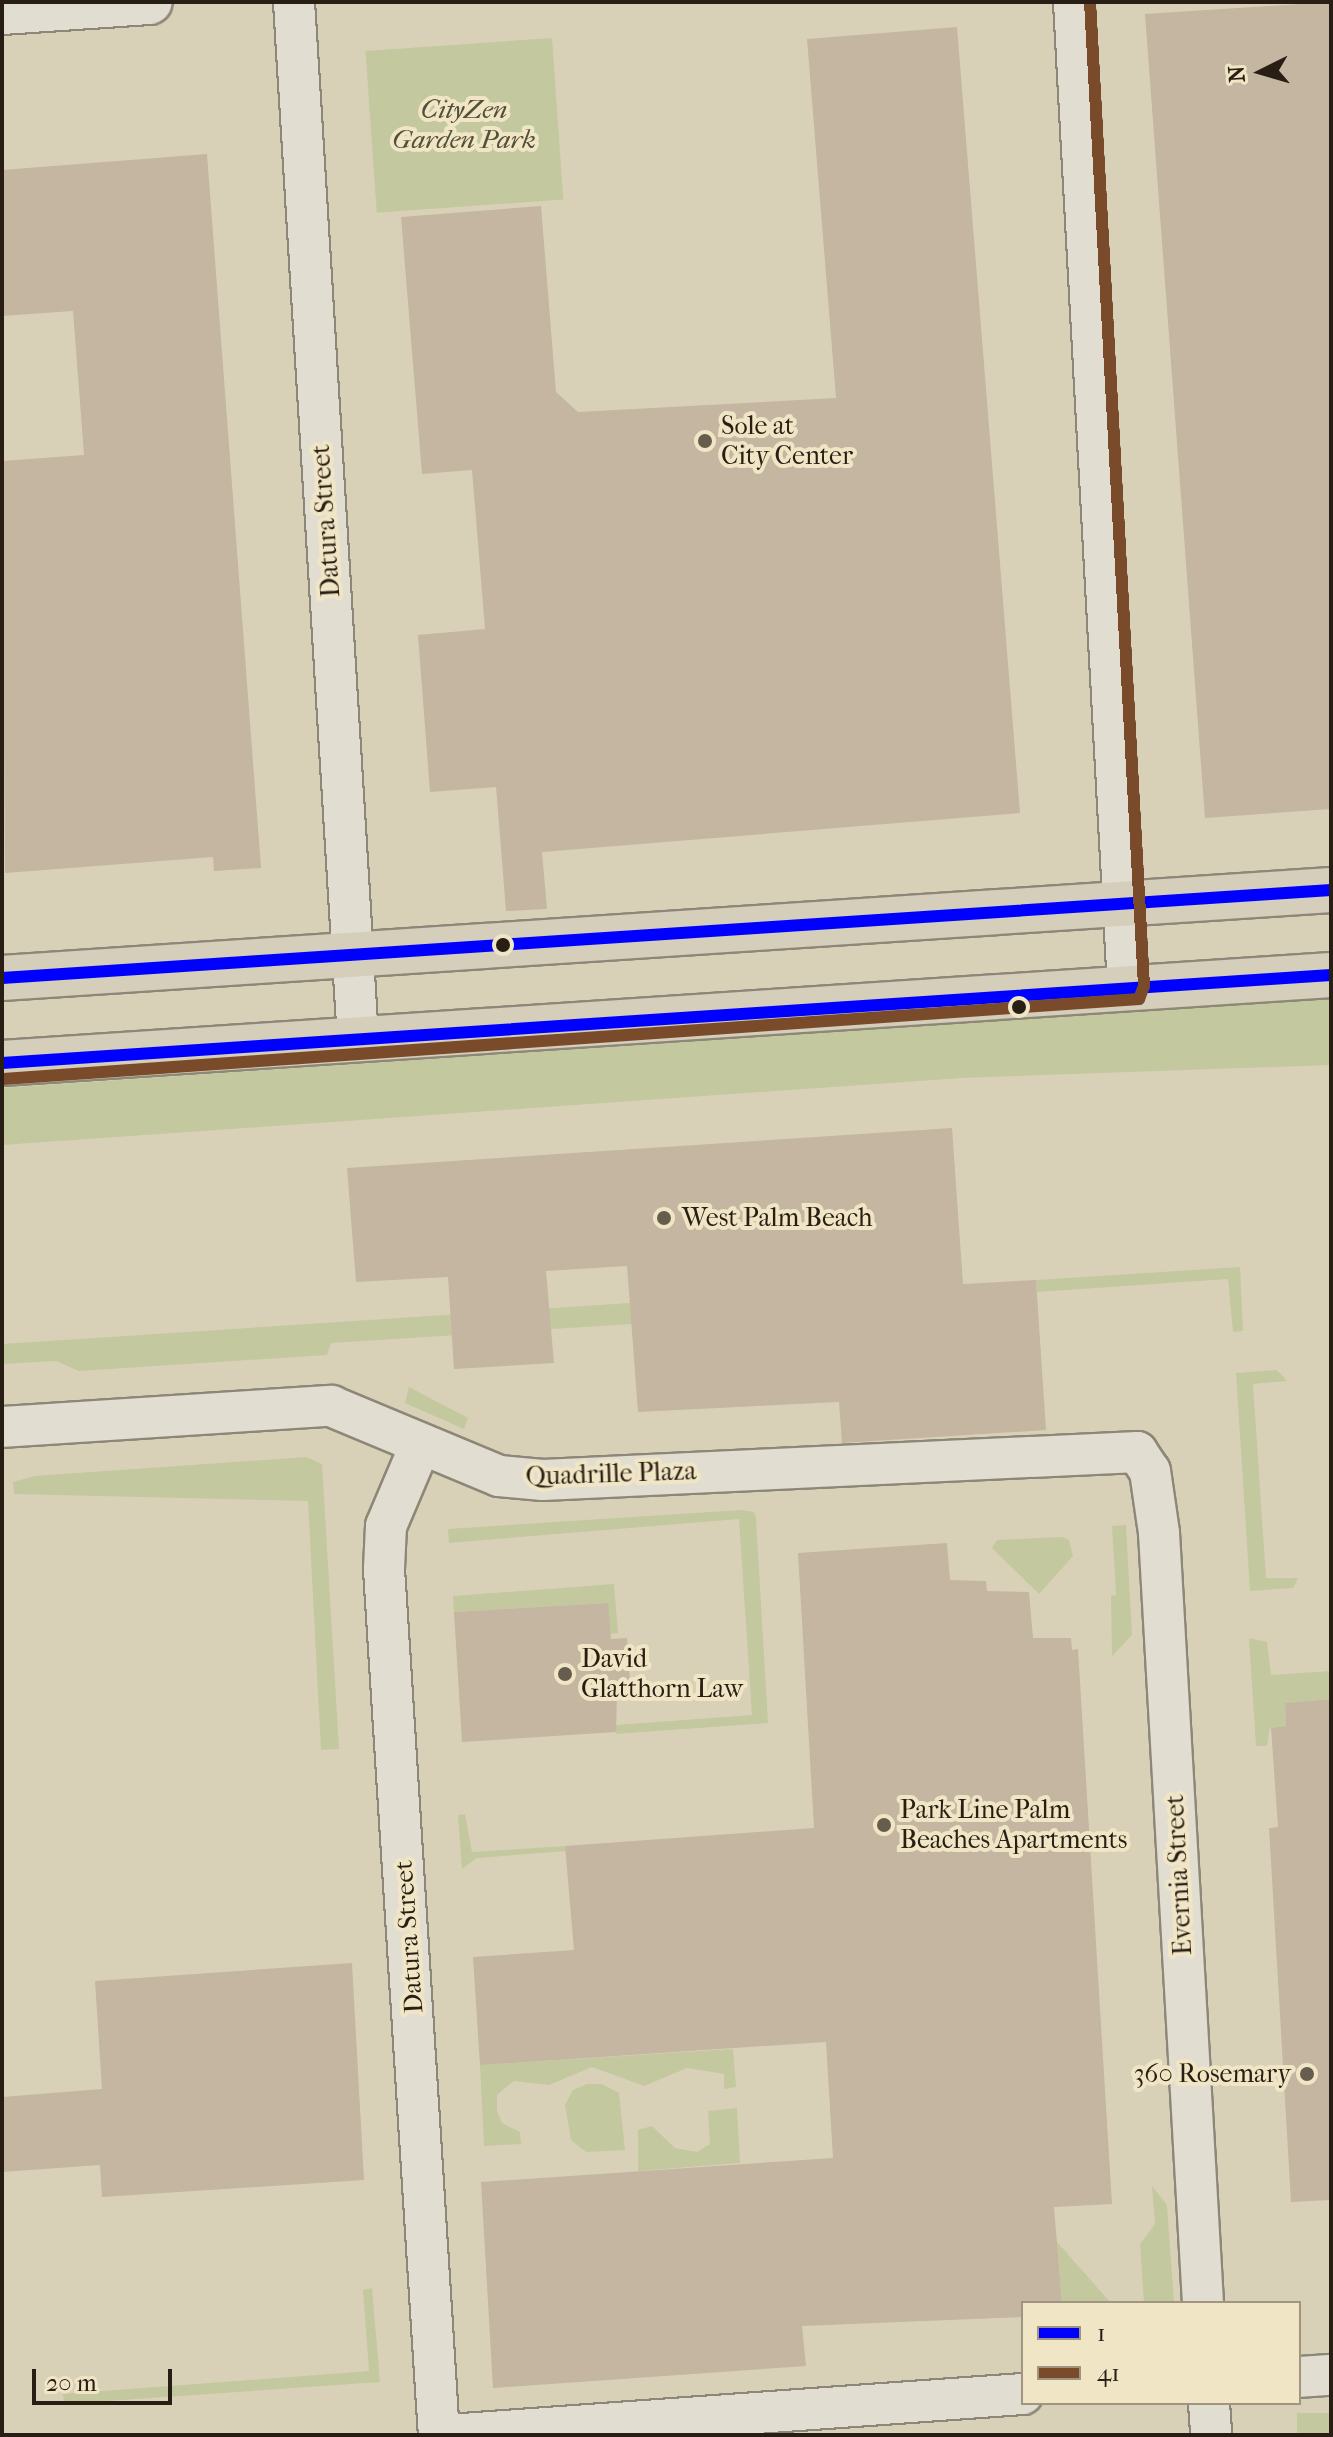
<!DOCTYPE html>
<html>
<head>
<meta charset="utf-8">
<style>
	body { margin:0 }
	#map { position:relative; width:1333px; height:2437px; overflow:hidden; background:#d9d1b7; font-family:"IM FELL French Canon",serif }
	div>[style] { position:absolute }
	.green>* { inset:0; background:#c3c89f; transform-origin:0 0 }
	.building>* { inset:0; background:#c4b6a1 }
	.roads { filter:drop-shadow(2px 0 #8d8777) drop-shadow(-2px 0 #8d8777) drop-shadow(0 2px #8d8777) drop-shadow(0 -2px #8d8777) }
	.street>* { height:40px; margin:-20px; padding:0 20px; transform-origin:20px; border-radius:20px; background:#e1ddd0 }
	.secondary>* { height:44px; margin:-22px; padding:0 22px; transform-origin:22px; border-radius:22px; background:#e1ddd0 }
	.primary>* { height:44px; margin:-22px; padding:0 22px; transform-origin:22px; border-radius:22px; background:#d5cebb }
	.bus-1>* { height:12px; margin:-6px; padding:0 6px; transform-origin:6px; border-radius:6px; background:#00f }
	.bus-2>* { height:12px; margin:-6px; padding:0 6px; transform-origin:6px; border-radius:6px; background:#7a4b2a }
	.dots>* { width:22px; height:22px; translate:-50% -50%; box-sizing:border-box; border:4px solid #f0e6c6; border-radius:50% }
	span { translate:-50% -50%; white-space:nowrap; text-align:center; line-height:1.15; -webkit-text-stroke:8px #f0e6c6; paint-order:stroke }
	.park-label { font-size:26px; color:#524f38; font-style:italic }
	.poi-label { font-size:26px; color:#291e14 }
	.left { translate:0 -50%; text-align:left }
	.right { translate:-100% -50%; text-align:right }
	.street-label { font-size:26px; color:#291e14 }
	.frame { position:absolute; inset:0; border:4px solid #291e14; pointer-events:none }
	.legend { position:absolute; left:1021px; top:2301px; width:280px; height:104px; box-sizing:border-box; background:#f0e6c6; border:2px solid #a0967f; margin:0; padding:10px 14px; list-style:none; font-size:24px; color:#291e14 }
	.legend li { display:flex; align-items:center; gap:16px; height:40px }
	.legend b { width:40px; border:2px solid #a0967f }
	.north { position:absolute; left:1221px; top:32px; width:80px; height:80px; -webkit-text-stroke:6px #f0e6c6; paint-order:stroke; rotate:265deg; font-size:22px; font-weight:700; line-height:32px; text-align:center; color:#291e14 }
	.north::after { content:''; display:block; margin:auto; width:28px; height:36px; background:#291e14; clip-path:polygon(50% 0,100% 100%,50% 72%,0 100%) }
	.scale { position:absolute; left:32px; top:2369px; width:140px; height:36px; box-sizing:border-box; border:4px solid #291e14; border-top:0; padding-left:10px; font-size:24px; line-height:28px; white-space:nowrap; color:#291e14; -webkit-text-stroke:6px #f0e6c6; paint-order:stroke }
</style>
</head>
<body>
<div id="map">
	<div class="green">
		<div style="left:552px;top:38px;width:162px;height:187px;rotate:86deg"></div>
		<div style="clip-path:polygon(1331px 998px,1331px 1065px,962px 1078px,2px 1145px,2px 1088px)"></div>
		<div style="clip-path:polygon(1240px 1267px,1243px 1331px,1233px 1332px,1228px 1279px,1037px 1292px,1036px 1280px)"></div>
		<div style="clip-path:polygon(630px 1303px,632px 1324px,331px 1343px,327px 1355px,79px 1371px,56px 1361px,2px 1364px,2px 1344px)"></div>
		<div style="clip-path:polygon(1277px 1370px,1287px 1381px,1253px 1384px,1266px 1578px,1298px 1578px,1293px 1588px,1250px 1591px,1236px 1373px)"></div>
		<div style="clip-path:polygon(409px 1387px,468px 1418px,464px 1429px,405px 1403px)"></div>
		<div style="clip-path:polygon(306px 1457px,322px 1464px,339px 1749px,321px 1750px,308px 1501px,14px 1494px,13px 1482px,34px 1476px)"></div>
		<div style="clip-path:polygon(741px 1510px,754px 1512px,756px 1518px,768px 1723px,616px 1734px,616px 1725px,752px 1715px,739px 1519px,449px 1543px,448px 1529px)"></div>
		<div style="clip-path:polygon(1126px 1525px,1132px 1635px,1112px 1656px,1111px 1596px,1116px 1595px,1112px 1526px)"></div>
		<div style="clip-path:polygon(1062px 1537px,1069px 1540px,1073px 1556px,1039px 1594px,992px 1548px,997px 1540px)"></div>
		<div style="clip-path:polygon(614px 1584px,618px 1633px,610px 1634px,607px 1603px,454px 1612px,453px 1596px)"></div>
		<div style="clip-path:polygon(1249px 1638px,1267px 1642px,1271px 1675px,1331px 1671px,1331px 1699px,1285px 1703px,1286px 1726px,1270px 1728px,1267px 1746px,1256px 1746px)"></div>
		<div style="clip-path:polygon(465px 1814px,472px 1852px,565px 1846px,566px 1851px,477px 1858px,462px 1869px,458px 1815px)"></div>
		<div style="clip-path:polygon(733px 2049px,736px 2087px,724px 2089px,724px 2074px,687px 2068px,644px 2086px,592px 2067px,549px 2085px,514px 2081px,497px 2095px,497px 2111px,502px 2123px,520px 2132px,521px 2144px,484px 2146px,480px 2065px)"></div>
		<div style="clip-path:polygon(587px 2084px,602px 2084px,619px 2093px,625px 2150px,586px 2152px,571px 2140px,565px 2105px,573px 2090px)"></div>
		<div style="clip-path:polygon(737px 2108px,740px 2163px,638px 2171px,638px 2130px,652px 2126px,675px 2148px,697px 2152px,710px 2144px,708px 2111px)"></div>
		<div style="clip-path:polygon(1152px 2186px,1167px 2205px,1174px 2303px,1144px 2303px,1140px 2244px,1155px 2224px)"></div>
		<div style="clip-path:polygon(1057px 2242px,1111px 2303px,1062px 2303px)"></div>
		<div style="clip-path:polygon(372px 2288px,380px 2382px,64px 2404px,63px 2394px,369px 2371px,363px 2290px)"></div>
		<div style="left:1331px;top:2413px;width:22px;height:34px;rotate:90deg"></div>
	</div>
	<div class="building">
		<div style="clip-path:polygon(1331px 2px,1331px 809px,1205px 818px,1145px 14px)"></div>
		<div style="clip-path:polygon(957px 27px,1020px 813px,542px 852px,547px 909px,506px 911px,496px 787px,430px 792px,418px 635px,485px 629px,472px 470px,422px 474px,401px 217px,541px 206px,556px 392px,578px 412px,836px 398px,807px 39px)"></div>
		<div style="clip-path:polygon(207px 154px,261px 868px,214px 871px,213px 857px,5px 873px,2px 461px,84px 455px,73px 311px,2px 316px,2px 170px)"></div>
		<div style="clip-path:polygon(952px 1128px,963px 1284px,1036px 1280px,1046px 1430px,842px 1443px,839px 1402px,638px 1412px,627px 1266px,546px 1271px,554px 1363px,454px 1369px,448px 1277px,356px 1282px,347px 1168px)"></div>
		<div style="clip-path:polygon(947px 1543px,950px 1580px,986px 1581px,987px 1591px,1029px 1592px,1033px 1638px,1071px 1638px,1072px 1650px,1078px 1649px,1112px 2204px,1054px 2207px,1062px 2303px,1023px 2303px,1023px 2317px,802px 2326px,806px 2366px,493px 2388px,481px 2182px,833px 2158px,826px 2042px,480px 2065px,473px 1957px,574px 1950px,565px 1846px,814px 1828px,798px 1553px)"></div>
		<div style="clip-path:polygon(608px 1603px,611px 1639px,627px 1638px,631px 1695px,617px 1696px,616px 1732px,462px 1742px,454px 1612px)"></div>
		<div style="clip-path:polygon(1331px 1699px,1331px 2200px,1291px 2202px,1269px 1828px,1278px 1827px,1271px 1728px,1286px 1726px,1285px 1703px)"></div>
		<div style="clip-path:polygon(352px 1963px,364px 2180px,102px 2197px,100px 2165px,2px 2172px,2px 2097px,102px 2089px,95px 1981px)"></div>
	</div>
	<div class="roads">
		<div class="street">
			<div style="left:294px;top:2px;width:1040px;rotate:86.47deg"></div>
			<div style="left:1074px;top:2px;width:986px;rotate:86.86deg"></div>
			<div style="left:2px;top:1427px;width:330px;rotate:-3.7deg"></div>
			<div style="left:331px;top:1406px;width:182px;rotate:22.6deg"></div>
			<div style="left:499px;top:1476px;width:44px;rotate:5.2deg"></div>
			<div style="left:543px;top:1480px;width:595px;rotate:-2.7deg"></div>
			<div style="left:1137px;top:1452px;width:23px;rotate:56deg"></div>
			<div style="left:1150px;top:1471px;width:63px;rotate:81.7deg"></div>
			<div style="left:1159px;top:1533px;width:771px;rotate:86.73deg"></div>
			<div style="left:420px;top:1446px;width:87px;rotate:113deg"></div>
			<div style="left:386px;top:1526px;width:43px;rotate:92.7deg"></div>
			<div style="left:384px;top:1569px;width:868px;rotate:86.37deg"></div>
			<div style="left:1299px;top:2377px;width:32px;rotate:-4deg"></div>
			<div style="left:1209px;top:2403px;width:32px;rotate:86deg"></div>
			<div style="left:449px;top:2435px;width:575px;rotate:-4.09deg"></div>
		</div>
		<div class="secondary">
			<div style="left:2px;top:12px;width:148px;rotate:-3.9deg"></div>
		</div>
		<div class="primary">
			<div style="left:2px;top:978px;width:1332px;rotate:-3.79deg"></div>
			<div style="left:2px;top:1063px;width:1332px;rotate:-3.79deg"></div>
		</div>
	</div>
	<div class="bus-1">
		<div style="left:2px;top:978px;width:1332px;rotate:-3.79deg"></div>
		<div style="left:2px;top:1063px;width:1332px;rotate:-3.79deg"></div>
	</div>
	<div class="bus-2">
		<div style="left:3px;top:1079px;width:1139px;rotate:-4.03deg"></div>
		<div style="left:1139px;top:999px;width:14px;rotate:-69deg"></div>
		<div style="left:1144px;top:986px;width:985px;rotate:-93.14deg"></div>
	</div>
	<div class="dots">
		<div style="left:705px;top:441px;background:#675d4d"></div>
		<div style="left:503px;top:945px;background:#291e14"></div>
		<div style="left:1019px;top:1007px;background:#291e14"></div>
		<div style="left:664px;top:1218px;background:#675d4d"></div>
		<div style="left:565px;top:1674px;background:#675d4d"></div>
		<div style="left:884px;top:1825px;background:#675d4d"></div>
		<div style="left:1307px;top:2074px;background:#675d4d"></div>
	</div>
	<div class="park-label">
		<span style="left:464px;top:125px">CityZen<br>Garden Park</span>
	</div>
	<div class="poi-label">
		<span class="left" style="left:721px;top:441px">Sole at<br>City Center</span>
		<span class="left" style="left:682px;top:1218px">West Palm Beach</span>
		<span class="left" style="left:581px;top:1674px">David<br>Glatthorn Law</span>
		<span class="left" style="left:900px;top:1825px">Park Line Palm<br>Beaches Apartments</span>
		<span class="right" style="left:1291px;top:2074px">360 Rosemary</span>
	</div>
	<div class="street-label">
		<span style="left:326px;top:521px;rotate:-94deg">Datura Street</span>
		<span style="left:611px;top:1474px;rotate:-2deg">Quadrille Plaza</span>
		<span style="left:1179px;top:1875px;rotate:-93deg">Evernia Street</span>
		<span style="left:409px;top:1937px;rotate:-94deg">Datura Street</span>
	</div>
	<div class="frame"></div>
	<ul class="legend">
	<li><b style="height:10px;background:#00f"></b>1</li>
	<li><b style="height:10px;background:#7a4b2a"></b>41</li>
	</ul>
	<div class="north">N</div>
	<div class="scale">20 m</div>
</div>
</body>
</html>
